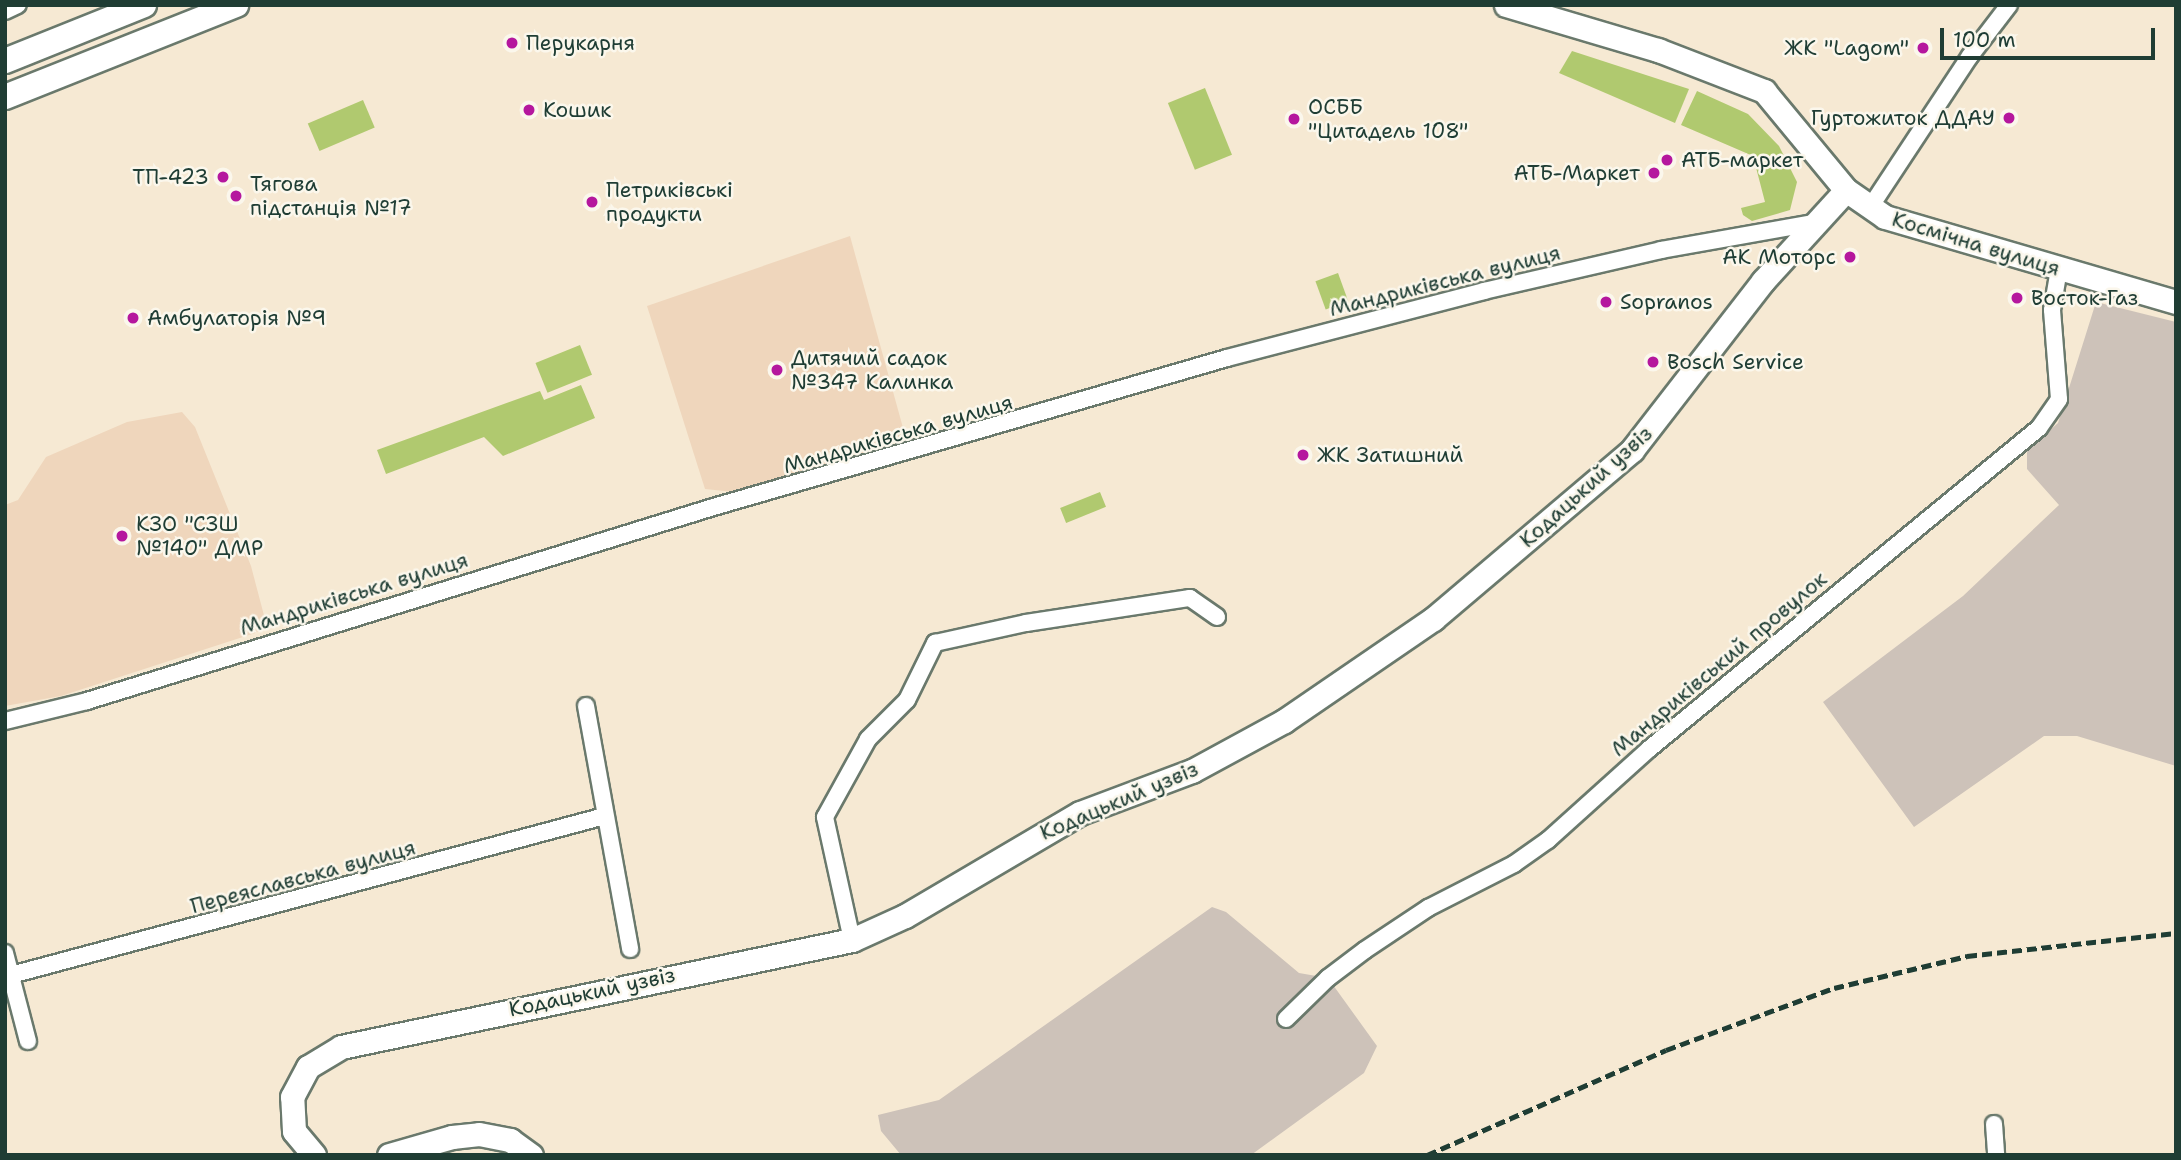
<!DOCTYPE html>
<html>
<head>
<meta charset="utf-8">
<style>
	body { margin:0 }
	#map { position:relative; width:2181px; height:1160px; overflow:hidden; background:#f6e9d3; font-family:"Shantell Sans",sans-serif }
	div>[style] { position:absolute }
	.built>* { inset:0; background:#efd6bc }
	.industrial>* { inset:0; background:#cdc2b9 }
	.green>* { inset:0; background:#b0c96f; transform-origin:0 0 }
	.roads { filter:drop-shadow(2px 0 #6a796c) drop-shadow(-2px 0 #6a796c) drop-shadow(0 2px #6a796c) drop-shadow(0 -2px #6a796c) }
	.street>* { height:16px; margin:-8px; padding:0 8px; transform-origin:8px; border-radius:8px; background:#fff }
	.secondary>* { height:23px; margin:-11.5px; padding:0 11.5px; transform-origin:11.5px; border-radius:11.5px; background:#fff }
	.primary>* { height:24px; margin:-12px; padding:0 12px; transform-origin:12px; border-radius:12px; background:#fff }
	.rail>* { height:4.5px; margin-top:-2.25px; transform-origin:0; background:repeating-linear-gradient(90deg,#1f3d34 0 10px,transparent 0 15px) }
	.dots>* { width:19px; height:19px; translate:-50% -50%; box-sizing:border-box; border:4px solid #fbf7ec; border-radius:50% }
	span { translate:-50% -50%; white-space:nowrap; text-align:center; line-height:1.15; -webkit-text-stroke:5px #fbf7ec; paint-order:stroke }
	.poi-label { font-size:21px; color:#1f3d34 }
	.left { translate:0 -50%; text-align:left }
	.right { translate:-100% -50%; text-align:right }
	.street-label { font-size:21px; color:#1f3d34 }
	.frame { position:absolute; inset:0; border:7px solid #1f3d34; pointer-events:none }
	.scale { position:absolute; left:1940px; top:28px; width:215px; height:32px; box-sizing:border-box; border:4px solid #1f3d34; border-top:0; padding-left:9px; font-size:21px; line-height:24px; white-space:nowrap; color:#1f3d34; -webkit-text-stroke:5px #fbf7ec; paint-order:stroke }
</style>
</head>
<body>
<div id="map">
	<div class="built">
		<div style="clip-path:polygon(850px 236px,905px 435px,867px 456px,734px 492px,705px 489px,647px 306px)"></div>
		<div style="clip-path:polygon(182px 412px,195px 427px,251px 566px,266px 623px,261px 631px,61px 696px,5px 706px,5px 505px,18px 500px,46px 457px,127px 422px)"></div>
	</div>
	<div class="industrial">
		<div style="clip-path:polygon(2096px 302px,2176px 322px,2176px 766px,2077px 736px,2044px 736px,1914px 827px,1823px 702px,1963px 596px,2059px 505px,2027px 469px,2027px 451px,2058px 423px)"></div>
		<div style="clip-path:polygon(1212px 907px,1226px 912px,1299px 973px,1328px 978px,1377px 1046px,1364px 1073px,1251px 1155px,901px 1155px,881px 1131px,878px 1115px,939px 1100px)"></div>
	</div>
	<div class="green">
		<div style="clip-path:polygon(1572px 51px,1689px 89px,1675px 123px,1559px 73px)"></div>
		<div style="left:1205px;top:88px;width:72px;height:40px;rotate:68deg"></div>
		<div style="clip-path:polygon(1697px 91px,1748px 114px,1779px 146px,1797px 182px,1790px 210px,1752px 221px,1743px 215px,1741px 208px,1765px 202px,1753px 156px,1681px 125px)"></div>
		<div style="left:363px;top:100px;width:30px;height:60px;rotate:67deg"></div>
		<div style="left:1338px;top:273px;width:30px;height:24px;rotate:70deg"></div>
		<div style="left:580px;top:345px;width:32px;height:48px;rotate:68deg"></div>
		<div style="clip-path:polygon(581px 385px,595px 418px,503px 456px,484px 437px,386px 474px,377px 450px,540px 391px,544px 400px)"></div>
		<div style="left:1100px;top:492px;width:16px;height:43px;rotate:68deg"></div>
	</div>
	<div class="roads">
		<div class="street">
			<div style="left:5px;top:11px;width:14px;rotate:-25deg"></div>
			<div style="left:1869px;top:209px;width:183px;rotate:-56.6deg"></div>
			<div style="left:1970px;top:56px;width:64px;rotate:-52.6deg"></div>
			<div style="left:586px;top:706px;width:247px;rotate:79.7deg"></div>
			<div style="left:5px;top:721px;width:84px;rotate:-13.7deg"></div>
			<div style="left:87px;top:701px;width:652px;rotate:-17.21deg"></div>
			<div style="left:710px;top:508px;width:538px;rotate:-16.18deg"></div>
			<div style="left:1227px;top:358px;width:266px;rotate:-14.6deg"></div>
			<div style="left:1484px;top:291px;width:182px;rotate:-13deg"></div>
			<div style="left:1661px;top:250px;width:153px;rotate:-10.1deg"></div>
			<div style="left:852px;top:940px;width:126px;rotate:-102.4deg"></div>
			<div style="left:825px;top:817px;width:89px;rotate:-61.1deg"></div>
			<div style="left:868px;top:739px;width:55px;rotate:-45deg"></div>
			<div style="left:907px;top:700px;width:64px;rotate:-63.8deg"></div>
			<div style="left:935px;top:643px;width:93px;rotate:-12.4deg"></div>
			<div style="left:1026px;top:623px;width:166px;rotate:-8.7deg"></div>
			<div style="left:1190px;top:598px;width:33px;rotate:35deg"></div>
			<div style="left:5px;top:953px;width:91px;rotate:75.4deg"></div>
			<div style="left:11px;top:975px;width:615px;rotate:-14.99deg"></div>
			<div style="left:1286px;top:1019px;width:59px;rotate:-44.3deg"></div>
			<div style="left:1328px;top:978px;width:46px;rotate:-37.1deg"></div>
			<div style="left:1365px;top:950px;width:76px;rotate:-33.7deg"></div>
			<div style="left:1428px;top:908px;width:97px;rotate:-27.1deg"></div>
			<div style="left:1514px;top:864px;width:42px;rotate:-35.2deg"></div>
			<div style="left:1548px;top:840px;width:136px;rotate:-42deg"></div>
			<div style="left:1649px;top:749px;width:505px;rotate:-39.46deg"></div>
			<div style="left:2039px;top:428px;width:35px;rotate:-55deg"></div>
			<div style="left:2059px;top:399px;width:89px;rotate:-94.5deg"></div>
			<div style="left:2052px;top:310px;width:42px;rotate:-80.3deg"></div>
			<div style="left:1994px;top:1124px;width:31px;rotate:86deg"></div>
		</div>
		<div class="secondary">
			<div style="left:1506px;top:5px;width:159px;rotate:16.5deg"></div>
			<div style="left:1658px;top:50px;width:114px;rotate:21.1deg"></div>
			<div style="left:1764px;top:91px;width:129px;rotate:50.4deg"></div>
			<div style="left:1846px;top:190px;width:47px;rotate:34.7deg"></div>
			<div style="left:1885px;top:217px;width:303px;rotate:16.3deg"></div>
			<div style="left:314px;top:1155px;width:31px;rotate:-130deg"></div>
			<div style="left:294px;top:1131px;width:34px;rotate:-93deg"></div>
			<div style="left:292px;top:1097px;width:34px;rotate:-62deg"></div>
			<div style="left:308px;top:1067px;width:39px;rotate:-31deg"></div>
			<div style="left:341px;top:1047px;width:522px;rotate:-11.83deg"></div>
			<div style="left:852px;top:940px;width:58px;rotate:-24.4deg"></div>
			<div style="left:905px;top:916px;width:203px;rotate:-30.5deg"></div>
			<div style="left:1080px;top:813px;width:120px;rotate:-20.6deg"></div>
			<div style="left:1192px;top:771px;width:105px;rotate:-28.5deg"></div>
			<div style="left:1284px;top:721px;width:181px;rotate:-34.4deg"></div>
			<div style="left:1433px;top:619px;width:261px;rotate:-40.3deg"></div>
			<div style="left:1632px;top:450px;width:214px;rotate:-52.2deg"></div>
			<div style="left:1763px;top:281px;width:123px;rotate:-47.6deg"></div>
			<div style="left:389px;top:1155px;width:66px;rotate:-15.9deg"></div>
			<div style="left:452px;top:1137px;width:27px;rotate:-6deg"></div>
			<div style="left:479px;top:1134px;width:32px;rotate:11deg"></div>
			<div style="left:510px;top:1140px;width:26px;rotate:36deg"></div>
		</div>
		<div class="primary">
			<div style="left:5px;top:61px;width:150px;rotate:-21.9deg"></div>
			<div style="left:5px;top:97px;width:249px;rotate:-21.7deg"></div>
		</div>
	</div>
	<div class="rail">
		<div style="left:1427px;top:1155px;width:261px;rotate:-23.7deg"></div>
		<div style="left:1666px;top:1050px;width:179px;rotate:-20.3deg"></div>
		<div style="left:1834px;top:988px;width:137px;rotate:-13.5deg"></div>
		<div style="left:1967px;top:956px;width:210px;rotate:-6.3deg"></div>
	</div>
	<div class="dots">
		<div style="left:512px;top:43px;background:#b5179e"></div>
		<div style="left:1923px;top:48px;background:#b5179e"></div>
		<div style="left:529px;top:110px;background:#b5179e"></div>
		<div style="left:2009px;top:118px;background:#b5179e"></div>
		<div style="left:1294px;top:119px;background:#b5179e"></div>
		<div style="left:1667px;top:160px;background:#b5179e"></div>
		<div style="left:1654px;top:173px;background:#b5179e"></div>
		<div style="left:223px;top:177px;background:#b5179e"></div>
		<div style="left:236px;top:196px;background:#b5179e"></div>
		<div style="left:592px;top:202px;background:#b5179e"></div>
		<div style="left:1850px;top:257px;background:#b5179e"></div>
		<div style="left:2017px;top:298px;background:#b5179e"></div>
		<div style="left:1606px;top:302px;background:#b5179e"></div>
		<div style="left:133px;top:318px;background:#b5179e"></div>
		<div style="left:1653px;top:362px;background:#b5179e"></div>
		<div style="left:777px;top:370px;background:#b5179e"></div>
		<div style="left:1303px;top:455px;background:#b5179e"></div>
		<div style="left:122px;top:536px;background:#b5179e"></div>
	</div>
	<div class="poi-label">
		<span class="left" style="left:526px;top:43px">Перукарня</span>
		<span class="right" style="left:1909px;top:48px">ЖК "Lagom"</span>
		<span class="left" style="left:1308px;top:119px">ОСББ<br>"Цитадель 108"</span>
		<span class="left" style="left:543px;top:110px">Кошик</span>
		<span class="right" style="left:1995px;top:118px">Гуртожиток ДДАУ</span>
		<span class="left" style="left:1681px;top:160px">АТБ-маркет</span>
		<span class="right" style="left:1640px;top:173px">АТБ-Маркет</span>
		<span class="right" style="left:209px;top:177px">ТП-423</span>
		<span class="left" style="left:250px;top:196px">Тягова<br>пiдстанцiя №17</span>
		<span class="left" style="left:606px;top:202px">Петриківські<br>продукти</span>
		<span class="right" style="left:1836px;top:257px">АК Моторс</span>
		<span class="left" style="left:2031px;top:298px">Восток-Газ</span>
		<span class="left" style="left:1620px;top:302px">Sopranos</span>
		<span class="left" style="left:147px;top:318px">Амбулаторія №9</span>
		<span class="left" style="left:791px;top:370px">Дитячий садок<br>№347 Калинка</span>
		<span class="left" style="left:1667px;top:362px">Bosch Service</span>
		<span class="left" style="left:1317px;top:455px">ЖК Затишний</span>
		<span class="left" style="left:136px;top:536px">КЗО "СЗШ<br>№140" ДМР</span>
	</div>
	<div class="street-label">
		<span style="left:1976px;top:244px;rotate:17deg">Космічна вулиця</span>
		<span style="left:1445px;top:281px;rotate:-14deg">Мандриківська вулиця</span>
		<span style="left:898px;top:434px;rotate:-16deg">Мандриківська вулиця</span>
		<span style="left:1586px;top:487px;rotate:-42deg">Кодацький узвіз</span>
		<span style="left:354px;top:594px;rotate:-17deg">Мандриківська вулиця</span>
		<span style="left:1719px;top:664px;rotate:-40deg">Мандриківський провулок</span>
		<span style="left:1119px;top:801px;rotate:-23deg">Кодацький узвіз</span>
		<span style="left:303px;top:877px;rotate:-15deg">Переяславська вулиця</span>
		<span style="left:592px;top:992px;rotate:-12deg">Кодацький узвіз</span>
	</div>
	<div class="frame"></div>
	<div class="scale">100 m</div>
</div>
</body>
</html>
